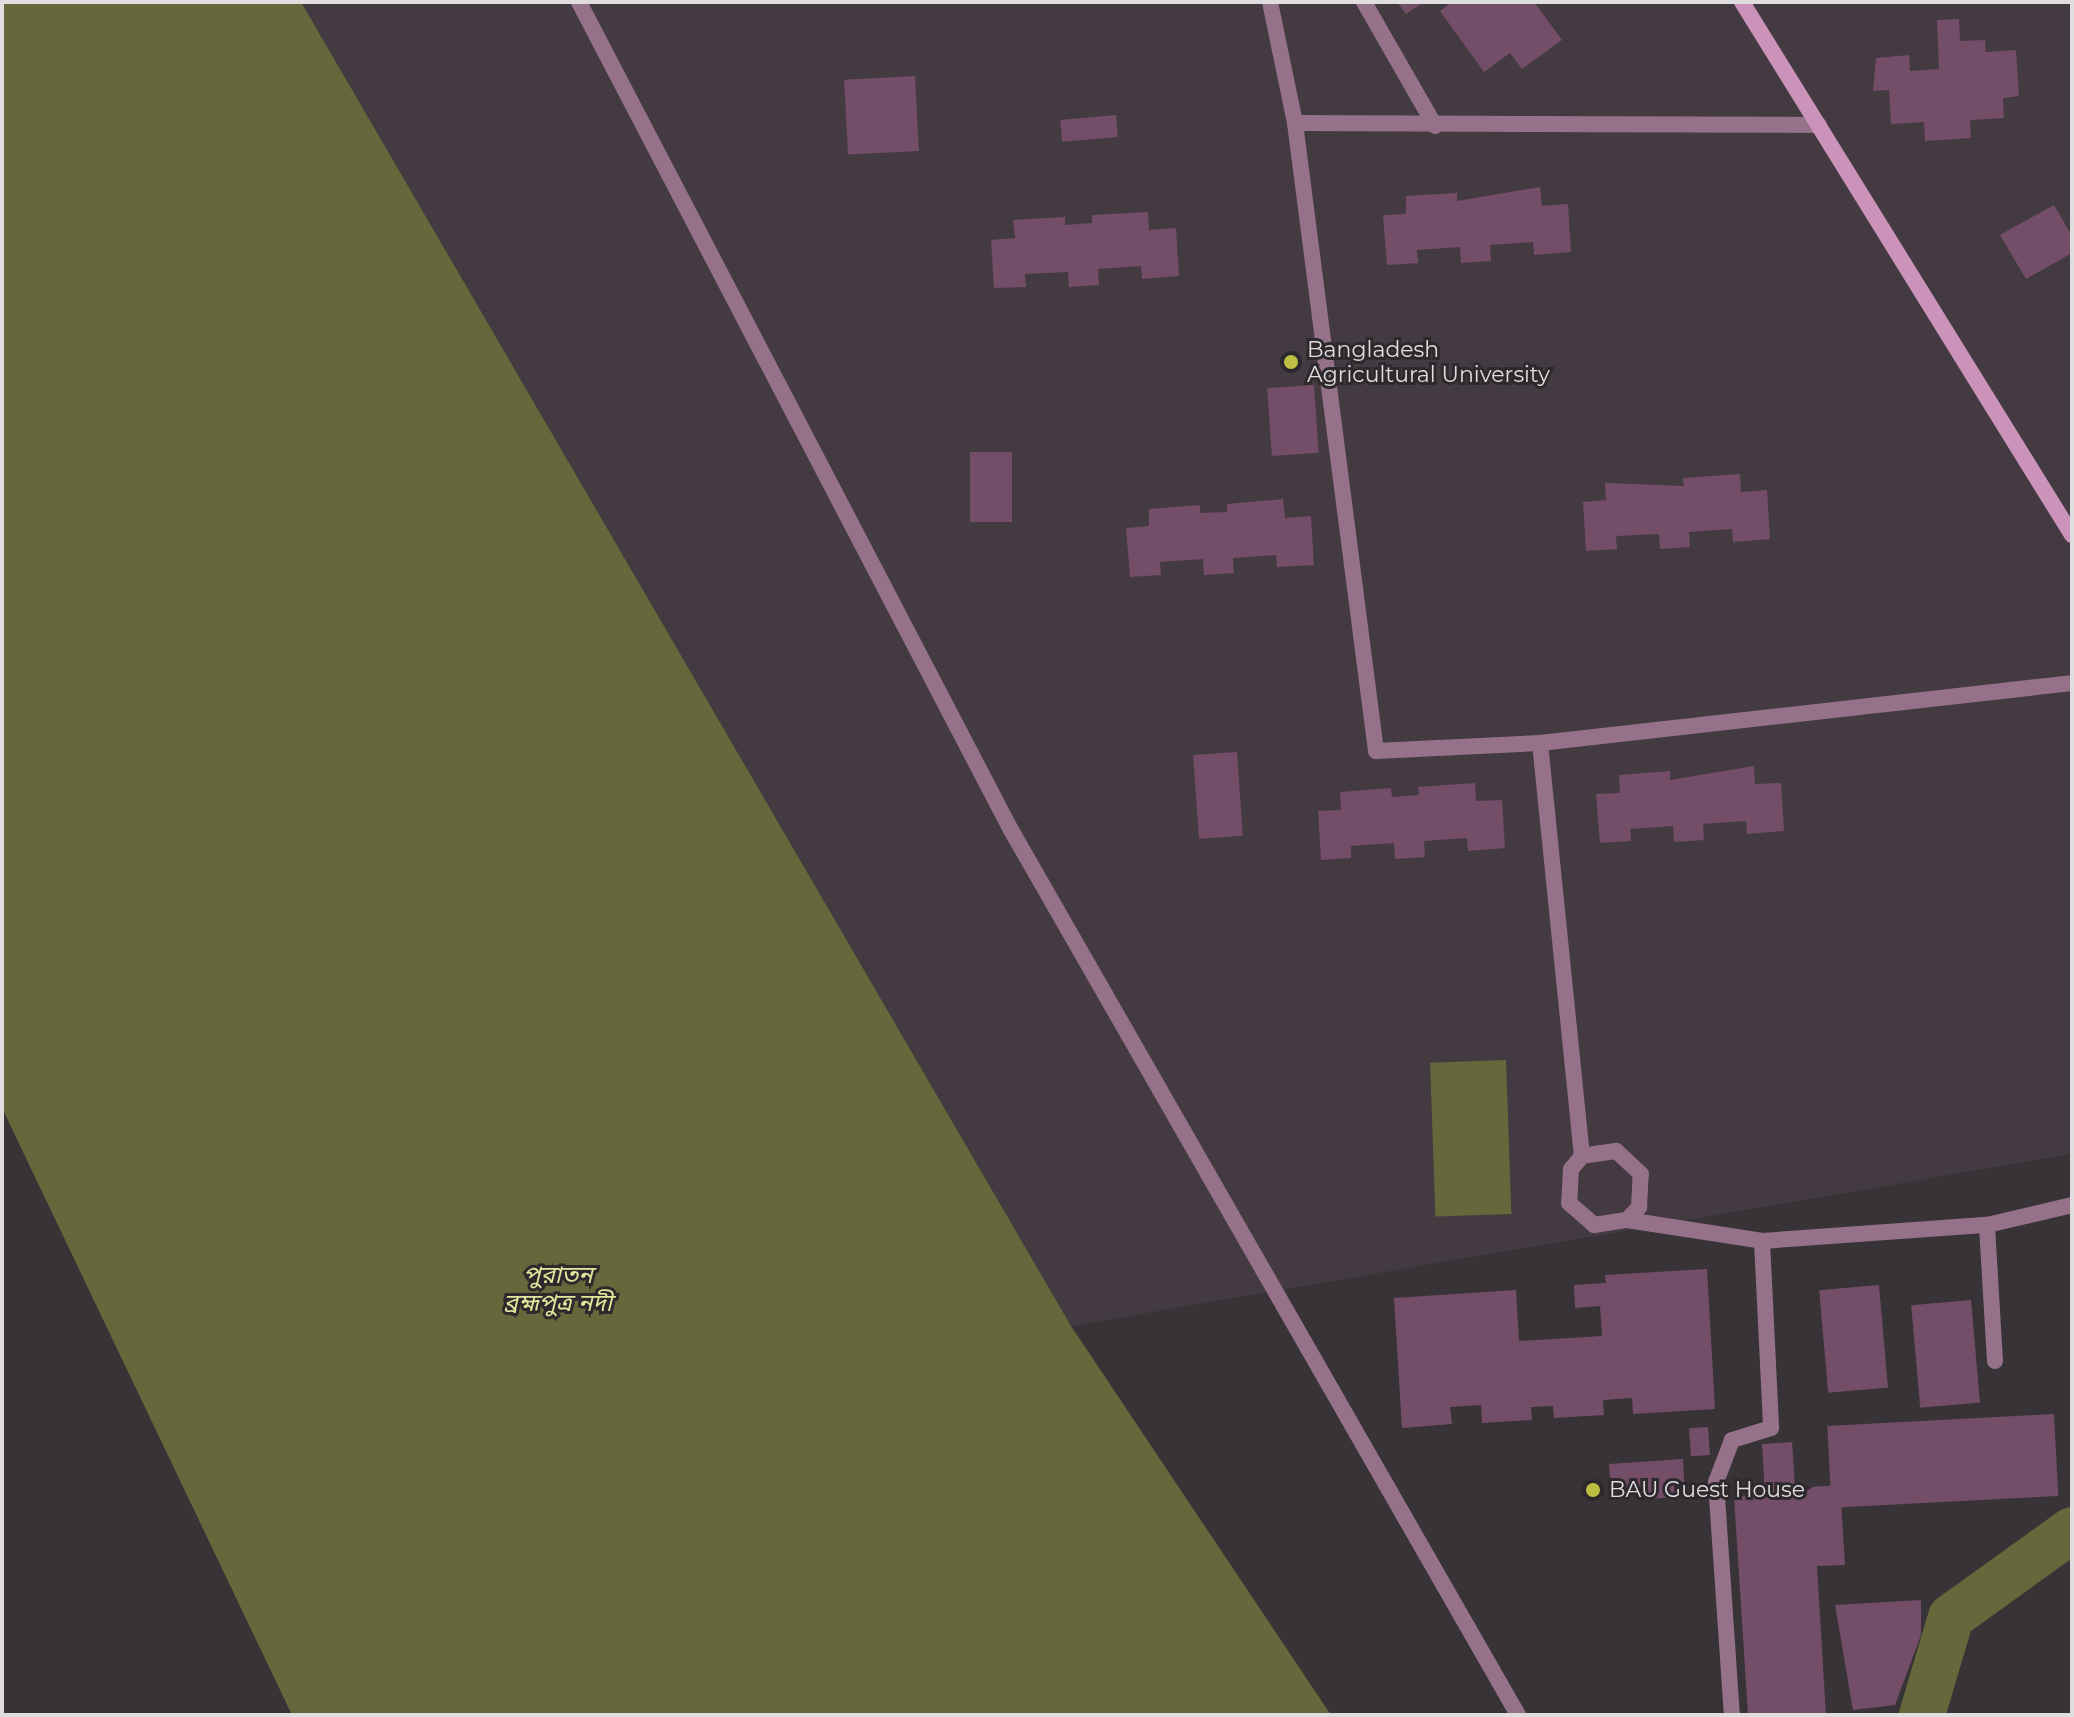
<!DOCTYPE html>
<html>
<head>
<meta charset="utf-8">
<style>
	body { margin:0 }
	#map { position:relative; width:2074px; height:1717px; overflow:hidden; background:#373336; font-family:Montserrat,"Noto Sans Bengali",sans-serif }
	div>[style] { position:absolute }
	.built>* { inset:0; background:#443a41 }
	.water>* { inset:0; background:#66673b; transform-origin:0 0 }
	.canal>* { height:46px; margin:-23px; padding:0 23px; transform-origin:23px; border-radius:23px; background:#66673b }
	.building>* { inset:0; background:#744e68; transform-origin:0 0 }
	.service>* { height:16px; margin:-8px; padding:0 8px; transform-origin:8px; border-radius:8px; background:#95728a }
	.minor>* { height:16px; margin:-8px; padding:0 8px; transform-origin:8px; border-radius:8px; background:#95728a }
	.tertiary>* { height:16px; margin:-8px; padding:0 8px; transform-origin:8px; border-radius:8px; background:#95728a }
	.secondary>* { height:16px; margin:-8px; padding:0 8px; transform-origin:8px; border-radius:8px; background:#cb93ba }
	.dots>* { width:22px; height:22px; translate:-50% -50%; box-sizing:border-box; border:4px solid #2d292c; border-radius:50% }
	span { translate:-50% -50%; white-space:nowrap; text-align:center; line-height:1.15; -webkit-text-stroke:6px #2d292c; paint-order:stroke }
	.poi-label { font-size:22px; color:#dfddde }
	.left { translate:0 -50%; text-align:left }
	.water-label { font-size:24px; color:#e4e69c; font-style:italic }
	.frame { position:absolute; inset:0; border:4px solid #dfddde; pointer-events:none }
</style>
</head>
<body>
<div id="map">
	<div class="built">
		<div style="clip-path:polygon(301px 2px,2072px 2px,2072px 1154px,1071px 1326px)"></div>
	</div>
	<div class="water">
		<div style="clip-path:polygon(2px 2px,301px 2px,1071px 1326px,1331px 1715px,292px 1715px,2px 1108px)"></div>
		<div style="left:1506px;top:1060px;width:154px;height:76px;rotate:88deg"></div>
	</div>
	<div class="canal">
		<div style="left:1922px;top:1715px;width:102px;rotate:-73.5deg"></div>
		<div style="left:1951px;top:1617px;width:149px;rotate:-35.7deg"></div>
	</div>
	<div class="building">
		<div style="clip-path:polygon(1397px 2px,1424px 2px,1406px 14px)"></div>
		<div style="clip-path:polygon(1452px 2px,1534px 2px,1562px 40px,1522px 69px,1510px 53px,1484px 72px,1440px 11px)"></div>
		<div style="clip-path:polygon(1959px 19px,1960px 41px,1985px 40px,1986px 52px,2016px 50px,2019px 96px,2003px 98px,2004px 118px,1970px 120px,1971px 138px,1925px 141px,1924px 122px,1891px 124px,1889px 90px,1873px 91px,1876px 58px,1909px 55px,1910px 71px,1939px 69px,1937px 20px)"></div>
		<div style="left:915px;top:76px;width:75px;height:71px;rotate:87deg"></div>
		<div style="left:1116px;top:115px;width:22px;height:56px;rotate:85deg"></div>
		<div style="clip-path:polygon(1540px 187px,1542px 206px,1568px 204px,1571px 252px,1534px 255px,1533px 242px,1490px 245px,1491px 261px,1461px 263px,1460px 247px,1417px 250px,1418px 263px,1387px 265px,1383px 215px,1406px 214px,1406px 196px,1457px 193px,1457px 201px)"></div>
		<div style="clip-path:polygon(2054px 205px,2072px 236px,2072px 253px,2026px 279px,2000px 235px)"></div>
		<div style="clip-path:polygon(1148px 212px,1149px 230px,1176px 228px,1179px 276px,1142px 279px,1141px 266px,1098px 269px,1099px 285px,1069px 287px,1068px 272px,1025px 274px,1026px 287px,994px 288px,991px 240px,1015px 238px,1013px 220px,1065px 217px,1065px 225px,1092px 223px,1092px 215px)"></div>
		<div style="left:1314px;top:385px;width:68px;height:47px;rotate:86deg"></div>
		<div style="left:970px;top:452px;width:42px;height:70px"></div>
		<div style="clip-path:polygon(1740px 474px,1741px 492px,1767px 490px,1770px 539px,1733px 542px,1732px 529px,1689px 532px,1690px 547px,1660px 549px,1659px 534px,1616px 536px,1617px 549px,1586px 551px,1583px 502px,1606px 500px,1605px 483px,1684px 486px,1683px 478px)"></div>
		<div style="clip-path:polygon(1283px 499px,1285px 518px,1311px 516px,1314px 565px,1277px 567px,1276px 555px,1233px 558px,1234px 573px,1204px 575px,1203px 559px,1160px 562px,1161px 575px,1130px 577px,1126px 528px,1149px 526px,1149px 509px,1200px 505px,1200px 513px,1227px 512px,1227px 504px)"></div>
		<div style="left:1237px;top:752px;width:84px;height:44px;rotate:86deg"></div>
		<div style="clip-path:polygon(1754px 766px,1755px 784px,1781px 783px,1784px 831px,1747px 834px,1746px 821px,1703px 824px,1704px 840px,1674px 842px,1673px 826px,1630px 829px,1631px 841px,1600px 843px,1596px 794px,1620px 793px,1619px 775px,1670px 771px,1670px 780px)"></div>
		<div style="clip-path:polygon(1475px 783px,1476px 801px,1502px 800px,1505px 848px,1468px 851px,1467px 838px,1424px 841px,1425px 857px,1395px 859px,1394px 843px,1351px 846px,1351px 858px,1321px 860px,1318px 811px,1341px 810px,1340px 792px,1391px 788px,1392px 797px,1419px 795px,1418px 787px)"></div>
		<div style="clip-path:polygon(1707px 1269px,1715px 1409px,1633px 1414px,1632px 1398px,1603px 1400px,1604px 1415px,1554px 1418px,1553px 1406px,1531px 1407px,1532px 1420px,1482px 1423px,1481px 1405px,1450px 1407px,1452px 1424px,1402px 1428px,1394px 1298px,1516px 1290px,1519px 1341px,1602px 1336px,1600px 1306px,1575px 1308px,1574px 1285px,1606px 1283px,1605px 1275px)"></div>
		<div style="left:1879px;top:1285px;width:103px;height:60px;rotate:85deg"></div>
		<div style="left:1971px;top:1300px;width:103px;height:60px;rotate:85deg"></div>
		<div style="left:2054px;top:1414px;width:82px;height:227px;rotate:87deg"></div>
		<div style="left:1708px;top:1427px;width:28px;height:19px;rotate:86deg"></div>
		<div style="clip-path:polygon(1792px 1442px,1795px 1488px,1840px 1485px,1845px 1565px,1817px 1566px,1826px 1715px,1748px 1715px,1734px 1497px,1765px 1495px,1762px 1444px)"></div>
		<div style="clip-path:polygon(1683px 1459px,1685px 1497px,1642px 1499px,1641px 1487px,1611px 1489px,1609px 1464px)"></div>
		<div style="clip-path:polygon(1921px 1600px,1921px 1635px,1895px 1705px,1853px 1710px,1835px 1605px)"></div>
	</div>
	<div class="service">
		<div style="left:1540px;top:743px;width:415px;rotate:84.2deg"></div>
		<div style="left:1582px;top:1156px;width:17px;rotate:130deg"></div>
		<div style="left:1571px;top:1169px;width:34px;rotate:93deg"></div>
		<div style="left:1569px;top:1203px;width:33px;rotate:41deg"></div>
		<div style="left:1594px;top:1225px;width:33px;rotate:-9deg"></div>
		<div style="left:1627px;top:1220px;width:18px;rotate:-47deg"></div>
		<div style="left:1639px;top:1207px;width:33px;rotate:-87deg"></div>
		<div style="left:1641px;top:1174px;width:34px;rotate:-137deg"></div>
		<div style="left:1616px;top:1151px;width:34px;rotate:172deg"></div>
		<div style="left:1627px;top:1220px;width:137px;rotate:8.8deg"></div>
		<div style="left:1762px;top:1241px;width:187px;rotate:87.2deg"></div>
		<div style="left:1771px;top:1428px;width:41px;rotate:162.9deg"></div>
		<div style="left:1732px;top:1440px;width:45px;rotate:110.9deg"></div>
		<div style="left:1716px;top:1482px;width:234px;rotate:86.1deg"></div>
		<div style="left:1762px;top:1241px;width:226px;rotate:-4.1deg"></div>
		<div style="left:1995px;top:1361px;width:136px;rotate:-93.4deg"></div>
		<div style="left:1987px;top:1225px;width:87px;rotate:-13.2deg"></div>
	</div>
	<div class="minor">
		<div style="left:1270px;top:2px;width:124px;rotate:78.3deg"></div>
		<div style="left:1295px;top:123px;width:633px;rotate:82.65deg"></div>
		<div style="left:1376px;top:751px;width:164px;rotate:-2.8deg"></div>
		<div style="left:1540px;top:743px;width:535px;rotate:-6.43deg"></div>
		<div style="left:1364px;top:2px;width:143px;rotate:60.2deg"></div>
		<div style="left:1295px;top:123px;width:524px;rotate:0.22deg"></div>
	</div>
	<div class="tertiary">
		<div style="left:579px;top:2px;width:934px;rotate:62.45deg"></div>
		<div style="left:1011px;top:830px;width:1020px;rotate:60.19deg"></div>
	</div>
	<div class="secondary">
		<div style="left:1742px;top:2px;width:627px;rotate:58.24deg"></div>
	</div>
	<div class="dots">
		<div style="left:1291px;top:362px;background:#bebf42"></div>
		<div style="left:1593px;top:1490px;background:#bebf42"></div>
	</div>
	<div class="poi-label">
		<span class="left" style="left:1307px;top:362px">Bangladesh<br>Agricultural University</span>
		<span class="left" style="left:1609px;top:1490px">BAU Guest House</span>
	</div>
	<div class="water-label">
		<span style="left:558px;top:1289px">পুরাতন<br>ব্রহ্মপুত্র নদী</span>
	</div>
	<div class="frame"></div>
</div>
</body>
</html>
